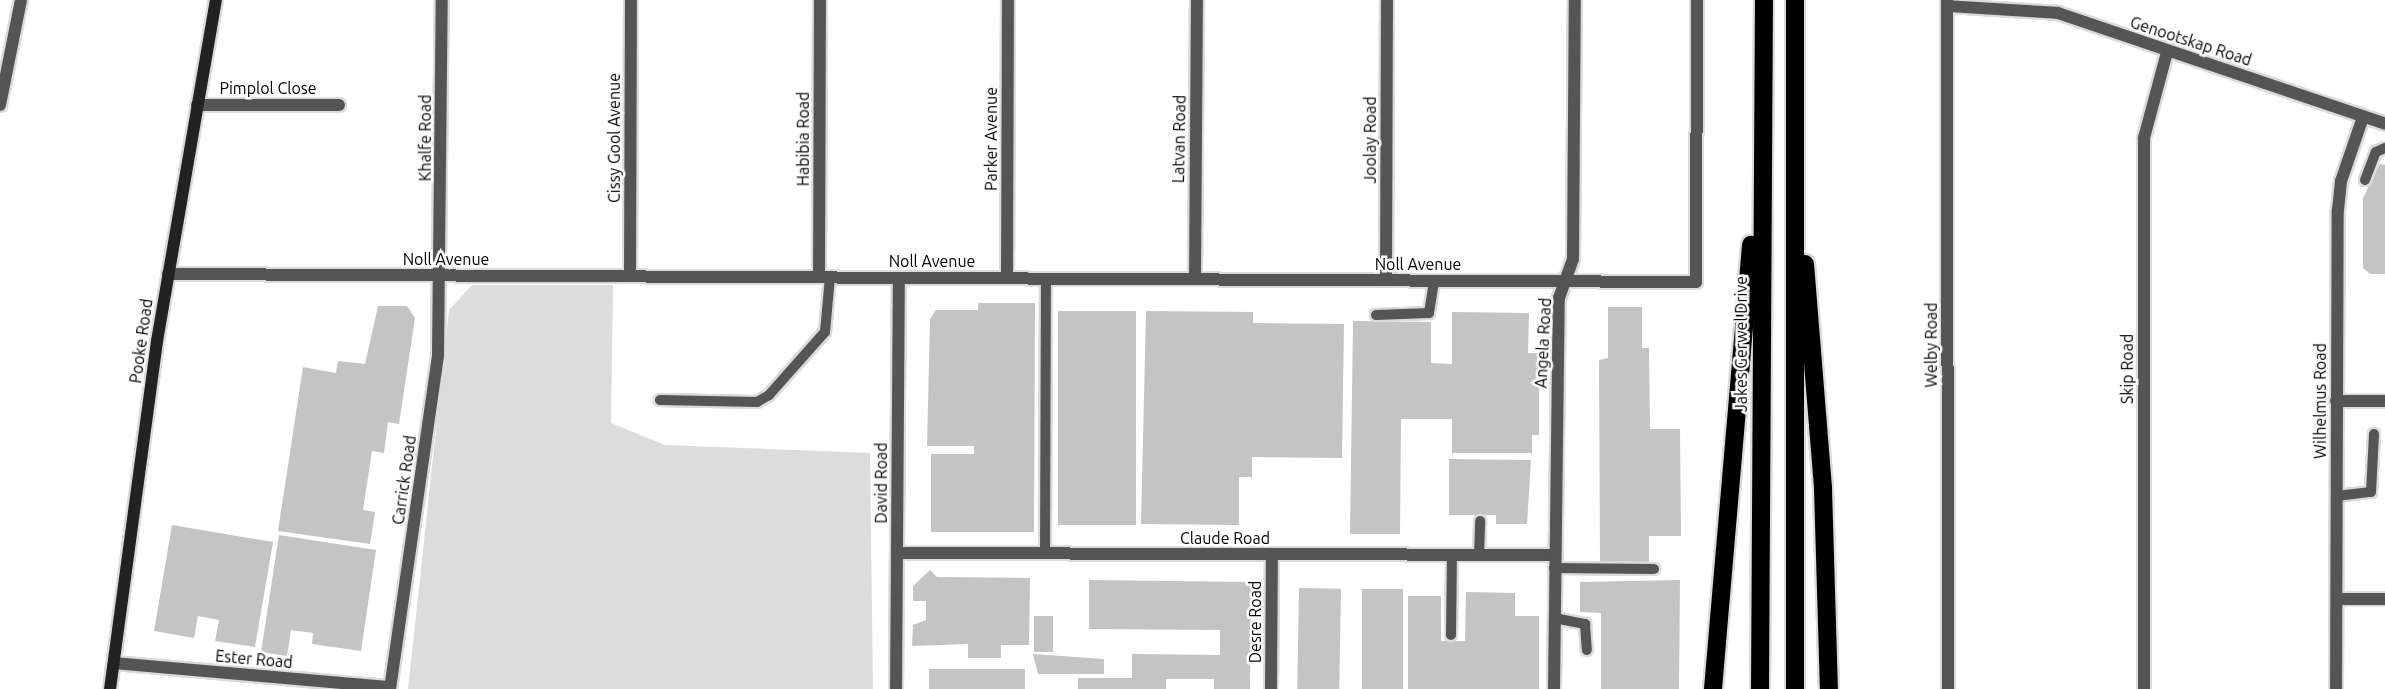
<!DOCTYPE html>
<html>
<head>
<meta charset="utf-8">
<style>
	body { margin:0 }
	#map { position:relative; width:2385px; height:689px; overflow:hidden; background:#fff; font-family:Ubuntu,sans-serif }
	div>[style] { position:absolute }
	.green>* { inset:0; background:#dcdcdc }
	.building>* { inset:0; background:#c4c4c4; transform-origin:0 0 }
	.roads { filter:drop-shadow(2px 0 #dbdbdb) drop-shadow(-2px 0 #dbdbdb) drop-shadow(0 2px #dbdbdb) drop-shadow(0 -2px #dbdbdb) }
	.lane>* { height:10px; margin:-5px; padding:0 5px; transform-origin:5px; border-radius:5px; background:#555 }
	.street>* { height:12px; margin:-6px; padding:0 6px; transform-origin:6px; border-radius:6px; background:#555 }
	.secondary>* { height:12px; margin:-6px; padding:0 6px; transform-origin:6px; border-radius:6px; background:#222 }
	.highway>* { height:18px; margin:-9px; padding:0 9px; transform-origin:9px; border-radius:9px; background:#000 }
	span { translate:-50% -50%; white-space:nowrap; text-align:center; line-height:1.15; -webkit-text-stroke:5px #fff; paint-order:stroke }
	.street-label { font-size:16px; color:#000 }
</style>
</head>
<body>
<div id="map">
	<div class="green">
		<div style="clip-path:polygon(472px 285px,613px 285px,611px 423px,665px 445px,870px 453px,873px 689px,408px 689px,449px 310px)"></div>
	</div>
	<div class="building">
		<div style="clip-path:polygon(2380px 164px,2385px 165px,2385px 274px,2370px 274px,2363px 268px,2363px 198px)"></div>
		<div style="clip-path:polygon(978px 303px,1035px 303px,1034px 532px,931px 532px,931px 454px,974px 454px,974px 446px,927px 446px,930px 319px,936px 310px,978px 310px)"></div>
		<div style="clip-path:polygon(378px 306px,407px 306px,415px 318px,399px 424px,388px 422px,384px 453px,372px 451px,363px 510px,375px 512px,370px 544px,278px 531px,303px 367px,336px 373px,338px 361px,365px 364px)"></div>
		<div style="clip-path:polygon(1608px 307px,1642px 307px,1642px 348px,1649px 348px,1650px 429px,1680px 429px,1681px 536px,1649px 536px,1649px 563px,1600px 563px,1599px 360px,1608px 358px)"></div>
		<div style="left:1058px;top:311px;width:78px;height:214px"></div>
		<div style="clip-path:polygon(1146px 311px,1253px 312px,1253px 323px,1344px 324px,1342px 458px,1252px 457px,1252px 477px,1239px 477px,1239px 525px,1141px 524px)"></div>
		<div style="clip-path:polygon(1452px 312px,1529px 313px,1528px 353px,1539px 353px,1539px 435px,1532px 435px,1532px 453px,1452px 453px,1452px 419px,1401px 419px,1400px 534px,1350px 534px,1353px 321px,1431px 322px,1431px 363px,1452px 364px)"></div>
		<div style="clip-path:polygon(1449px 459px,1531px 460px,1527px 524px,1496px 524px,1496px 515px,1449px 515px)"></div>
		<div style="clip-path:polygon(172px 525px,273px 542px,255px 647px,215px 641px,219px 620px,198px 616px,194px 638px,154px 631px)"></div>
		<div style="clip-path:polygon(279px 535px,376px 550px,361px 651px,312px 644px,313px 633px,291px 630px,287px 656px,261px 652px)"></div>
		<div style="clip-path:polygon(930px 570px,937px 577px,1030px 578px,1029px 645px,1001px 645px,1001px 658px,968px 658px,968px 644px,912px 646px,913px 625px,926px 620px,926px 601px,913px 601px,913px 586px)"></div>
		<div style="clip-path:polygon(1089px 580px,1251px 582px,1250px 689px,1214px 689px,1214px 679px,1166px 679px,1166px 689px,1078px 689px,1078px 678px,1132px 678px,1132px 654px,1220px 655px,1220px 630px,1089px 629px)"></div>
		<div style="clip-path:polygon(1680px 580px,1679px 689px,1601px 689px,1601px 613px,1580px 612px,1580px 582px)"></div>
		<div style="left:1299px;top:588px;width:42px;height:101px;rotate:1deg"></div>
		<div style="left:1362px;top:589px;width:41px;height:100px"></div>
		<div style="clip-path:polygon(1466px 592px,1515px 593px,1515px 616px,1539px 616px,1539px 689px,1408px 689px,1408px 596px,1441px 596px,1441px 641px,1465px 641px)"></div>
		<div style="left:1034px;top:616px;width:19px;height:36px"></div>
		<div style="clip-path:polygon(1033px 654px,1104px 659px,1104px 674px,1038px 674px)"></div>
		<div style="left:929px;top:669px;width:96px;height:20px"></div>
	</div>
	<div class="roads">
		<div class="lane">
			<div style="left:2365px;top:180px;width:30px;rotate:-69deg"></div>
			<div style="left:2376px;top:152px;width:10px;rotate:-24deg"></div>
			<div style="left:1376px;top:315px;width:53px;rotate:-2.2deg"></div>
			<div style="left:1429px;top:313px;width:33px;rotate:-81deg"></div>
			<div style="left:660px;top:400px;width:97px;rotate:1.2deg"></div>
			<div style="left:757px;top:402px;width:14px;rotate:-30deg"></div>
			<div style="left:769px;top:395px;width:84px;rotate:-48.4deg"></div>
			<div style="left:825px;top:332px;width:55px;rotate:-84.8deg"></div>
			<div style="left:2337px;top:496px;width:34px;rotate:-7deg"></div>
			<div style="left:2371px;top:492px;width:58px;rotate:-87deg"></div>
			<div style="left:1045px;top:554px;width:276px;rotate:-89.8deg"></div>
			<div style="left:1479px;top:555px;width:34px;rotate:-88deg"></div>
			<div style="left:1554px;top:568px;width:100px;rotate:0.6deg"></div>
			<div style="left:1554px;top:618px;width:32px;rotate:11deg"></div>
			<div style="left:1585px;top:624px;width:26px;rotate:86deg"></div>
			<div style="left:1451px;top:635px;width:80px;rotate:-89.3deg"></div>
		</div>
		<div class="street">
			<div style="left:1947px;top:0;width:689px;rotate:89.92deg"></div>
			<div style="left:1947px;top:6px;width:111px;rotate:3.6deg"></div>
			<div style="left:2058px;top:13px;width:345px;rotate:18.7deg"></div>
			<div style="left:0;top:105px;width:107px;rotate:-78.7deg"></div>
			<div style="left:197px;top:105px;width:142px"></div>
			<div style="left:168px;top:274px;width:1528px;rotate:0.3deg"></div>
			<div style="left:1696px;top:282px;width:282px;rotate:-89.8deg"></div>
			<div style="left:630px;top:276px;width:276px;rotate:-89.8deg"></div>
			<div style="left:819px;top:277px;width:277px;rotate:-89.8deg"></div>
			<div style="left:1007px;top:278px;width:278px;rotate:-89.8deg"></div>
			<div style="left:1195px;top:279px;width:279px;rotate:-89.6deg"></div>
			<div style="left:1386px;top:280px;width:280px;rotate:-89.8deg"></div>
			<div style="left:2336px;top:401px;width:49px"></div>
			<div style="left:897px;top:553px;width:657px;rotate:0.17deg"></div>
			<div style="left:2337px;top:599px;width:48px"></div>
			<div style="left:114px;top:663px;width:277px;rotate:5deg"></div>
			<div style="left:390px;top:689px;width:337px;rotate:-81.8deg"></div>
			<div style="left:438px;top:355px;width:355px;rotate:-89.4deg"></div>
			<div style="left:896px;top:689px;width:411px;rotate:-89.6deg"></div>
			<div style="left:1271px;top:689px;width:135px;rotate:-89.6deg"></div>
			<div style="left:1554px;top:689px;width:391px;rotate:-89.3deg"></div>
			<div style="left:1559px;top:298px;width:41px;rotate:-70.3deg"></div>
			<div style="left:1573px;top:259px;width:259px;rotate:-89.6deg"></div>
			<div style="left:2144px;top:689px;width:551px;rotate:-90deg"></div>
			<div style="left:2144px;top:138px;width:89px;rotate:-75deg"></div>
			<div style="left:2336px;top:689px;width:479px;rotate:-89.8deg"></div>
			<div style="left:2338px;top:210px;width:29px;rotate:-84deg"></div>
			<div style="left:2341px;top:181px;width:68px;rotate:-71deg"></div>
		</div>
		<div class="secondary">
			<div style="left:110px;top:689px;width:351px;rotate:-82.3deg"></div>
			<div style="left:157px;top:341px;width:346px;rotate:-80.2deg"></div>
		</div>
		<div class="highway">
			<div style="left:1805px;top:264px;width:226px;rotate:85.4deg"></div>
			<div style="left:1823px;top:489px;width:200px;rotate:88.3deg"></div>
			<div style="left:1713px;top:689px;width:446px;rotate:-85.1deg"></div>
			<div style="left:1760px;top:689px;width:689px;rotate:-89.67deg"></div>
			<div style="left:1795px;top:689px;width:689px;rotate:-90deg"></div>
		</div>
	</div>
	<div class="street-label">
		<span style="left:2191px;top:41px;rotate:18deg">Genootskap Road</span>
		<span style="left:268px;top:88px">Pimplol Close</span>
		<span style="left:425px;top:138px;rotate:-90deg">Khalfe Road</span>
		<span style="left:614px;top:138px;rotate:-90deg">Cissy Gool Avenue</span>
		<span style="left:803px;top:139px;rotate:-90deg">Habibia Road</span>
		<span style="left:991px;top:139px;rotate:-90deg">Parker Avenue</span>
		<span style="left:1179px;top:139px;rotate:-89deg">Latvan Road</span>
		<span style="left:1370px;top:140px;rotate:-90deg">Joolay Road</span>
		<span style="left:446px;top:259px">Noll Avenue</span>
		<span style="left:932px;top:261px">Noll Avenue</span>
		<span style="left:1418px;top:264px">Noll Avenue</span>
		<span style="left:141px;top:341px;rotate:-82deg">Pooke Road</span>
		<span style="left:1543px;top:343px;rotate:-87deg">Angela Road</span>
		<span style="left:1741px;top:344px;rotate:-90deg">Jakes Gerwel Drive</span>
		<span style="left:1931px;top:345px;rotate:-90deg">Welby Road</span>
		<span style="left:2127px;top:369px;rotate:-90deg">Skip Road</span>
		<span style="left:2320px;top:401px;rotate:-90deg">Wilhelmus Road</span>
		<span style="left:404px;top:480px;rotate:-82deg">Carrick Road</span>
		<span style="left:881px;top:483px;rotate:-90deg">David Road</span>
		<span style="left:1225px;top:538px">Claude Road</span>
		<span style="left:1255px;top:622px;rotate:-90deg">Desre Road</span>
		<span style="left:254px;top:659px;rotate:5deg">Ester Road</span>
	</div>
</div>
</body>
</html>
